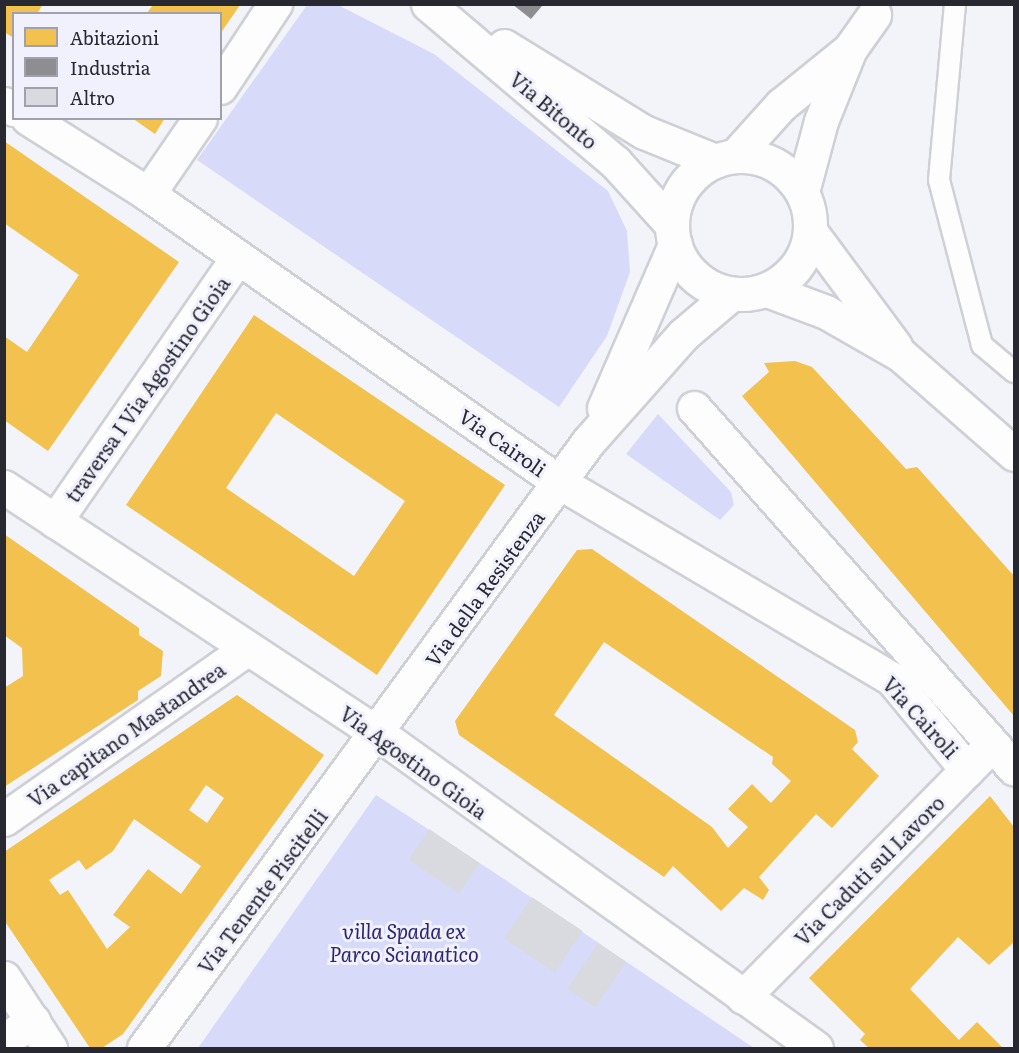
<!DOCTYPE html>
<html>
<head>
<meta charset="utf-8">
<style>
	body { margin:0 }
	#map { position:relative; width:1019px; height:1053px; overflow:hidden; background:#f3f4fa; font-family:Literata,serif }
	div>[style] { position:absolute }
	.green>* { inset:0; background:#d8daf9 }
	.homes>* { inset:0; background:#f2c14e }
	.industry>* { inset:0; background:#8d8d92 }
	.building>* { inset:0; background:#d9dae0; transform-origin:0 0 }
	.roads { filter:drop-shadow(2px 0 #cfd0d6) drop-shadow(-2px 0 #cfd0d6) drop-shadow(0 2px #cfd0d6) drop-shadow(0 -2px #cfd0d6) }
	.service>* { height:20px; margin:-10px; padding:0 10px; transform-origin:10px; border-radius:10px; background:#fdfdfe }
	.minor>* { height:33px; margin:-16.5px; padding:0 16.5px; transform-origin:16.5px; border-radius:16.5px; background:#fdfdfe }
	.secondary>* { height:33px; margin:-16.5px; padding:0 16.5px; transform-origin:16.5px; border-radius:16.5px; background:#fdfdfe }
	.secondary>.ring { margin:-16.5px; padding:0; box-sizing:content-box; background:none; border:33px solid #fdfdfe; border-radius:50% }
	span { translate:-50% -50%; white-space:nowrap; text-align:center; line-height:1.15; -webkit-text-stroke:6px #f0f1fd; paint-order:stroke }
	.street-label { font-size:20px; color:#282930 }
	.park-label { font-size:20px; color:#2d2572; font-style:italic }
	.frame { position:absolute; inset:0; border:6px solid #282930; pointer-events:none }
	.legend { position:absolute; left:12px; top:12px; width:210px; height:108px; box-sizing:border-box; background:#f0f1fd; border:2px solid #a0a1ab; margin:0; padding:8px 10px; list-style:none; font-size:18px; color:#282930 }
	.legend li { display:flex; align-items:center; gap:12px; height:30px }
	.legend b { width:30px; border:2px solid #a0a1ab }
</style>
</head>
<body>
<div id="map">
	<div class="green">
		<div style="clip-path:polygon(307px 5px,338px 5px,434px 54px,608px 191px,627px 231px,630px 272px,607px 336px,559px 407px,197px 160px)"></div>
		<div style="clip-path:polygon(658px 414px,731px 492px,734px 505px,720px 520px,626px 454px)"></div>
		<div style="clip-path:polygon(376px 795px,501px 877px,754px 1048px,198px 1048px)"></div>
	</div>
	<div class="homes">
		<div style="clip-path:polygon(4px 4px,43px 4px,37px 14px,14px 14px,14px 38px,4px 32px)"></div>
		<div style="clip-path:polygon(153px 5px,240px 5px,220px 34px,220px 14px,146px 14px)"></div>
		<div style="clip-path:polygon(132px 118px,165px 118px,155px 134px)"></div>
		<div style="clip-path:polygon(4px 141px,179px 262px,48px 451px,4px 420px,4px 336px,27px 352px,79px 275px,4px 223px)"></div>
		<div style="clip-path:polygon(evenodd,254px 315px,505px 485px,377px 675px,126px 505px,254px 315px,276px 413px,405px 501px,354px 576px,226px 488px,276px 413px)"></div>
		<div style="clip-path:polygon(795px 361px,812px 367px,906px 469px,917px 467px,1014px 576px,1014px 716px,742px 396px,769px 372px,764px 363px)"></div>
		<div style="clip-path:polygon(4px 534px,139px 628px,139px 635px,163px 651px,161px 676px,138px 691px,138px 700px,4px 787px,4px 688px,23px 676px,22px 648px,4px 635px)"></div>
		<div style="clip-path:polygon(evenodd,592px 549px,855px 730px,858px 742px,852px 749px,879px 776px,832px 828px,816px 814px,759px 877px,769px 890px,763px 900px,744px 888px,721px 911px,673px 866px,664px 877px,459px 735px,455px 721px,577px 550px,592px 549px,604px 642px,773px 757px,772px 764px,791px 781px,771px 803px,752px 784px,728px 809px,748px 827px,728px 848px,712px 827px,554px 715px,604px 642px)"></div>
		<div style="clip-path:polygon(evenodd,237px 695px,324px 755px,123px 1034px,102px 1048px,90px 1048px,4px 920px,4px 852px,237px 695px,206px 785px,224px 798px,207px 823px,189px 810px,206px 785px,237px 695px,134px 819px,201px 866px,181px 894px,148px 869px,113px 915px,130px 927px,107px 949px,68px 890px,60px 895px,49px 880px,79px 860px,86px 870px,113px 851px,134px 819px)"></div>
		<div style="clip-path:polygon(990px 796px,1014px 827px,1014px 942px,989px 965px,958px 937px,910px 989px,959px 1040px,977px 1022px,1003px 1048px,869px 1048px,860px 1040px,865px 1034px,809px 978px)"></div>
	</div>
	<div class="industry">
		<div style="clip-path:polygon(512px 4px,540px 4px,542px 6px,531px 19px)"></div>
	</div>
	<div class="building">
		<div style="left:429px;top:829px;width:61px;height:37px;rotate:34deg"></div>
		<div style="left:532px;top:897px;width:61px;height:50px;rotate:34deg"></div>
		<div style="left:598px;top:943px;width:34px;height:55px;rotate:34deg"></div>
	</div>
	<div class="roads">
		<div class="service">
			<div style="left:955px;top:4px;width:177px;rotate:95.2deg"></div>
			<div style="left:939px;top:180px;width:171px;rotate:75.4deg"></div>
			<div style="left:982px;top:345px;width:42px;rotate:40.2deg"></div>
		</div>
		<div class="minor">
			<div style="left:220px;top:87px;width:100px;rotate:-56.5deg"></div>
			<div style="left:4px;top:104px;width:11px;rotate:27deg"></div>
			<div style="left:28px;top:118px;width:142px;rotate:32.3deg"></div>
			<div style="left:148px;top:194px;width:502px;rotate:35.02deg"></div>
			<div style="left:559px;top:482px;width:387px;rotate:30.6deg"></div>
			<div style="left:892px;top:679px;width:118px;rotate:50.5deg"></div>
			<div style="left:735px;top:156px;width:69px;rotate:-48deg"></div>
			<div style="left:781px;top:105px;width:87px;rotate:-39deg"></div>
			<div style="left:802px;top:192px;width:73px;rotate:-75deg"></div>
			<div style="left:821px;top:121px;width:78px;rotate:-68.1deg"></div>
			<div style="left:850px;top:49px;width:42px;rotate:-54.8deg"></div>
			<div style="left:148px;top:194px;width:92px;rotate:-55.6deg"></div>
			<div style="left:604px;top:408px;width:178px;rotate:-66.5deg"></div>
			<div style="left:694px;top:408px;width:482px;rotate:48.4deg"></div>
			<div style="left:4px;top:487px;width:449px;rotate:33.4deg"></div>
			<div style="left:379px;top:734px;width:538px;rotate:35.7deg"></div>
			<div style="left:55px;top:521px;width:321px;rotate:-55.3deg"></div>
			<div style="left:4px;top:819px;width:298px;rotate:-35deg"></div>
			<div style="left:4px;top:978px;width:84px;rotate:56.7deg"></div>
			<div style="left:743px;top:997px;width:340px;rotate:-45.4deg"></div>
			<div style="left:4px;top:1040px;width:35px;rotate:-33deg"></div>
			<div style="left:144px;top:1048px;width:751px;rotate:-53.77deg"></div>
			<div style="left:588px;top:442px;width:144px;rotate:-48.4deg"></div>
			<div style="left:684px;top:334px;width:62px;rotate:-40.4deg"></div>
		</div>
		<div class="secondary">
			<div style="left:428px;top:4px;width:245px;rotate:40.2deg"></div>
			<div style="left:615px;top:162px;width:85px;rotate:47.9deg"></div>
			<div style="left:504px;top:46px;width:164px;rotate:31.6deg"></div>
			<div style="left:644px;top:132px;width:77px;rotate:22.2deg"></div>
			<div class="ring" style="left:672px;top:156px;width:105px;height:105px"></div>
			<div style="left:810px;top:231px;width:143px;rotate:53.5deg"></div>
			<div style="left:767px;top:290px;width:63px;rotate:20.4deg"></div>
			<div style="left:826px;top:312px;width:86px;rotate:29.8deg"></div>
			<div style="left:901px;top:355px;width:150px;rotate:41.2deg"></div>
		</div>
	</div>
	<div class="street-label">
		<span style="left:554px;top:110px;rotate:40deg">Via Bitonto</span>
		<span style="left:147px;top:389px;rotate:-55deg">traversa I Via Agostino Gioia</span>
		<span style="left:503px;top:442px;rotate:35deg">Via Cairoli</span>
		<span style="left:484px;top:588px;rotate:-54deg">Via della Resistenza</span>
		<span style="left:921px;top:717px;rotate:48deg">Via Cairoli</span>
		<span style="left:126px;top:734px;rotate:-35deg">Via capitano Mastandrea</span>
		<span style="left:414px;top:762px;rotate:36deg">Via Agostino Gioia</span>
		<span style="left:869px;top:870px;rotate:-45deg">Via Caduti sul Lavoro</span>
		<span style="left:262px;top:891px;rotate:-53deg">Via Tenente Piscitelli</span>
	</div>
	<div class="park-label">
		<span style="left:404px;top:942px">villa Spada ex<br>Parco Scianatico</span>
	</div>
	<div class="frame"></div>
	<ul class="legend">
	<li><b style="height:16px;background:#f2c14e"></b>Abitazioni</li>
	<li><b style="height:16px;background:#8d8d92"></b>Industria</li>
	<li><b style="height:16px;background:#d9dae0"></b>Altro</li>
	</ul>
</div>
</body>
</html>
